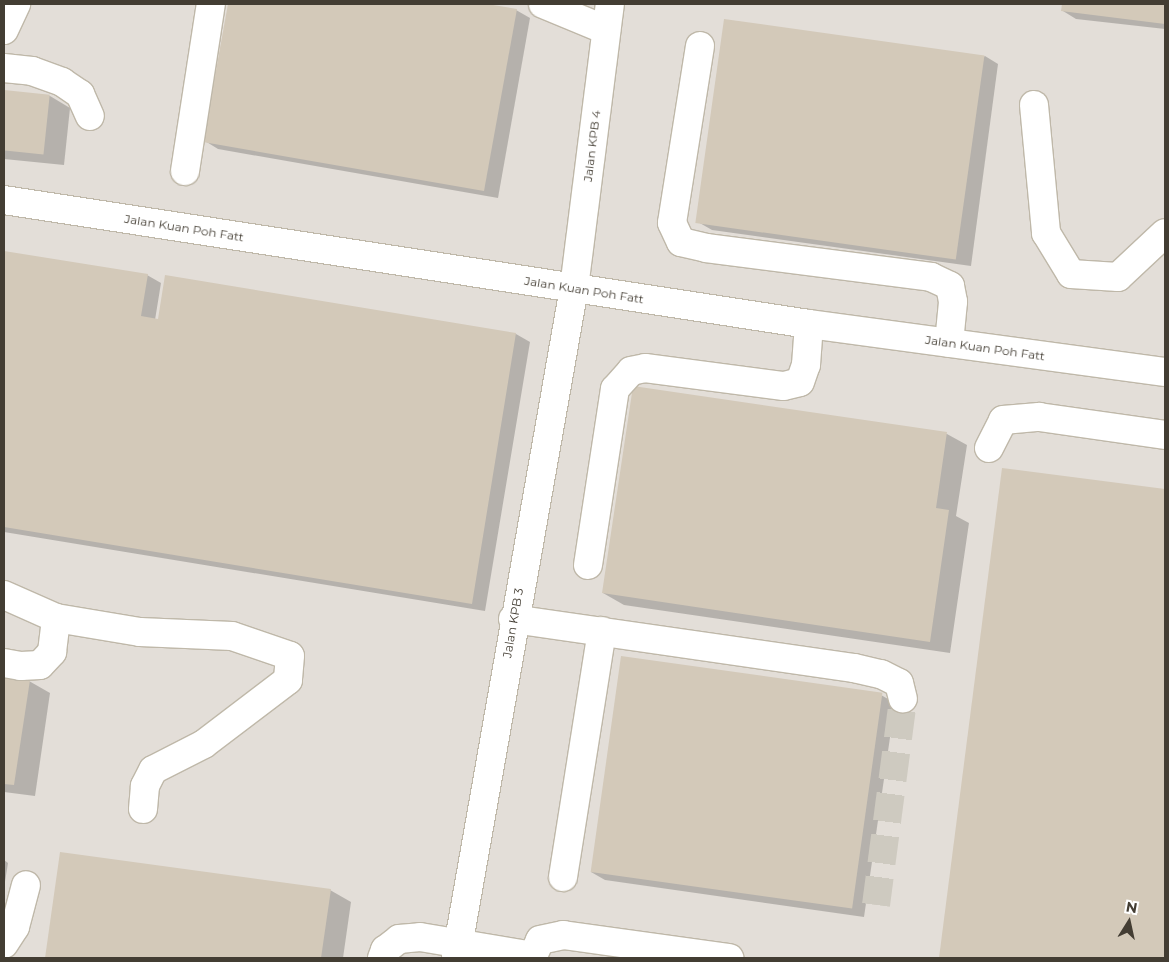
<!DOCTYPE html>
<html>
<head>
<meta charset="utf-8">
<style>
	body { margin:0 }
	#map { position:relative; width:1169px; height:962px; overflow:hidden; background:#f1ede3; font-family:Montserrat,sans-serif }
	div>[style] { position:absolute }
	.industrial>* { inset:0; background:#e3ded8; transform-origin:0 0 }
	.shadow>* { inset:0; background:#0003 }
	.building>* { inset:0; background:#d3c9b9; transform-origin:0 0 }
	.minor-tunnel>* { height:28px; margin-top:-14px; transform-origin:0; background:repeating-linear-gradient(90deg,#cecac0 0 28px,transparent 0 42px) }
	.roads { filter:drop-shadow(1px 0 #bfb8a9) drop-shadow(-1px 0 #bfb8a9) drop-shadow(0 1px #bfb8a9) drop-shadow(0 -1px #bfb8a9) }
	.minor>* { height:28px; margin:-14px; padding:0 14px; transform-origin:14px; border-radius:14px; background:#fff }
	span { translate:-50% -50%; white-space:nowrap; text-align:center; line-height:1.15; -webkit-text-stroke:4.5px #fff; paint-order:stroke }
	.street-label { font-size:12px; color:#433d33 }
	.frame { position:absolute; inset:0; border:5px solid #433d33; pointer-events:none }
	.north { position:absolute; left:1104px; top:897px; width:50px; height:50px; -webkit-text-stroke:4px #fff; paint-order:stroke; rotate:10deg; font-size:14px; font-weight:700; line-height:20px; text-align:center; color:#433d33 }
	.north::after { content:''; display:block; margin:auto; width:18px; height:22px; background:#433d33; clip-path:polygon(50% 0,100% 100%,50% 72%,0 100%) }
</style>
</head>
<body>
<div id="map">
	<div class="industrial">
		<div style="left:4px;top:4px;width:1161px;height:954px"></div>
	</div>
	<div class="shadow">
		<div style="clip-path:polygon(229px 4px,479px 4px,516px 10px,530px 18px,498px 198px,218px 149px,205px 141px)"></div>
		<div style="clip-path:polygon(1064px 4px,1165px 4px,1165px 29px,1076px 19px,1063px 11px)"></div>
		<div style="clip-path:polygon(985px 56px,998px 64px,971px 266px,712px 230px,698px 222px)"></div>
		<div style="clip-path:polygon(4px 92px,50px 96px,70px 108px,64px 165px,4px 159px)"></div>
		<div style="clip-path:polygon(4px 252px,147px 275px,161px 283px,155px 320px,159px 320px,166px 276px,516px 334px,530px 342px,485px 611px,4px 532px)"></div>
		<div style="clip-path:polygon(634px 387px,947px 434px,967px 445px,956px 516px,969px 523px,950px 653px,624px 605px,603px 593px)"></div>
		<div style="clip-path:polygon(1003px 469px,1165px 490px,1165px 958px,940px 958px)"></div>
		<div style="clip-path:polygon(4px 677px,29px 681px,50px 693px,35px 796px,4px 792px)"></div>
		<div style="clip-path:polygon(881px 695px,895px 703px,864px 917px,605px 880px,591px 872px)"></div>
		<div style="clip-path:polygon(61px 854px,330px 890px,351px 902px,343px 958px,46px 958px)"></div>
		<div style="clip-path:polygon(4px 860px,8px 863px,4px 888px)"></div>
	</div>
	<div class="building">
		<div style="clip-path:polygon(228px 4px,487px 4px,517px 9px,484px 191px,203px 142px)"></div>
		<div style="clip-path:polygon(1062px 4px,1165px 4px,1165px 24px,1061px 11px)"></div>
		<div style="left:724px;top:19px;width:263px;height:206px;rotate:8deg"></div>
		<div style="left:4px;top:90px;width:46px;height:60px;rotate:6deg"></div>
		<div style="clip-path:polygon(4px 251px,148px 274px,141px 316px,158px 319px,165px 275px,516px 333px,472px 604px,4px 527px)"></div>
		<div style="clip-path:polygon(633px 386px,947px 432px,936px 508px,949px 510px,930px 642px,602px 593px)"></div>
		<div style="clip-path:polygon(1002px 468px,1165px 489px,1165px 958px,939px 958px)"></div>
		<div style="left:621px;top:656px;width:264px;height:218px;rotate:8deg"></div>
		<div style="clip-path:polygon(4px 676px,30px 680px,14px 785px,4px 784px)"></div>
		<div style="clip-path:polygon(60px 852px,331px 889px,321px 958px,45px 958px)"></div>
	</div>
	<div class="minor-tunnel">
		<div style="left:876px;top:905px;width:208px;rotate:-82.5deg"></div>
	</div>
	<div class="roads">
		<div class="minor">
			<div style="left:543px;top:4px;width:68px;rotate:22.4deg"></div>
			<div style="left:4px;top:30px;width:29px;rotate:-65deg"></div>
			<div style="left:700px;top:46px;width:179px;rotate:99deg"></div>
			<div style="left:672px;top:223px;width:21px;rotate:65deg"></div>
			<div style="left:681px;top:242px;width:26px;rotate:13deg"></div>
			<div style="left:706px;top:248px;width:227px;rotate:7.3deg"></div>
			<div style="left:931px;top:277px;width:21px;rotate:25deg"></div>
			<div style="left:950px;top:286px;width:16px;rotate:79deg"></div>
			<div style="left:953px;top:302px;width:41px;rotate:95.6deg"></div>
			<div style="left:4px;top:68px;width:28px;rotate:6deg"></div>
			<div style="left:32px;top:71px;width:32px;rotate:20deg"></div>
			<div style="left:62px;top:82px;width:22px;rotate:34deg"></div>
			<div style="left:80px;top:94px;width:24px;rotate:66deg"></div>
			<div style="left:1034px;top:105px;width:129px;rotate:84.6deg"></div>
			<div style="left:1046px;top:233px;width:48px;rotate:58.6deg"></div>
			<div style="left:1071px;top:274px;width:47px;rotate:3.7deg"></div>
			<div style="left:1118px;top:277px;width:64px;rotate:-43.1deg"></div>
			<div style="left:185px;top:171px;width:169px;rotate:-81.2deg"></div>
			<div style="left:4px;top:200px;width:814px;rotate:8.76deg"></div>
			<div style="left:809px;top:324px;width:359px;rotate:7.7deg"></div>
			<div style="left:989px;top:448px;width:31px;rotate:-63deg"></div>
			<div style="left:1003px;top:420px;width:36px;rotate:-5deg"></div>
			<div style="left:1039px;top:417px;width:127px;rotate:8.1deg"></div>
			<div style="left:588px;top:565px;width:178px;rotate:-81.3deg"></div>
			<div style="left:615px;top:389px;width:24px;rotate:-48deg"></div>
			<div style="left:631px;top:371px;width:14px;rotate:-12deg"></div>
			<div style="left:645px;top:368px;width:140px;rotate:7.4deg"></div>
			<div style="left:784px;top:386px;width:16px;rotate:-14deg"></div>
			<div style="left:800px;top:382px;width:18px;rotate:-71deg"></div>
			<div style="left:806px;top:365px;width:41px;rotate:-85.8deg"></div>
			<div style="left:4px;top:595px;width:57px;rotate:23.9deg"></div>
			<div style="left:56px;top:618px;width:85px;rotate:9.5deg"></div>
			<div style="left:140px;top:632px;width:92px;rotate:2.5deg"></div>
			<div style="left:232px;top:636px;width:61px;rotate:19deg"></div>
			<div style="left:290px;top:656px;width:24px;rotate:95deg"></div>
			<div style="left:288px;top:680px;width:106px;rotate:142.7deg"></div>
			<div style="left:204px;top:744px;width:57px;rotate:153deg"></div>
			<div style="left:153px;top:770px;width:18px;rotate:117deg"></div>
			<div style="left:145px;top:786px;width:23px;rotate:95deg"></div>
			<div style="left:513px;top:619px;width:345px;rotate:8.2deg"></div>
			<div style="left:854px;top:668px;width:28px;rotate:13deg"></div>
			<div style="left:881px;top:674px;width:20px;rotate:27deg"></div>
			<div style="left:899px;top:683px;width:16px;rotate:76deg"></div>
			<div style="left:4px;top:663px;width:17px;rotate:10deg"></div>
			<div style="left:21px;top:666px;width:19px;rotate:-3deg"></div>
			<div style="left:40px;top:665px;width:18px;rotate:-47deg"></div>
			<div style="left:52px;top:652px;width:34px;rotate:-83deg"></div>
			<div style="left:563px;top:877px;width:249px;rotate:-81deg"></div>
			<div style="left:4px;top:944px;width:20px;rotate:-57deg"></div>
			<div style="left:15px;top:927px;width:43px;rotate:-75.3deg"></div>
			<div style="left:382px;top:958px;width:9px;rotate:-69deg"></div>
			<div style="left:385px;top:950px;width:18px;rotate:-38deg"></div>
			<div style="left:399px;top:939px;width:21px;rotate:-5deg"></div>
			<div style="left:420px;top:937px;width:115px;rotate:9.5deg"></div>
			<div style="left:533px;top:956px;width:17px;rotate:-66deg"></div>
			<div style="left:540px;top:940px;width:24px;rotate:-12deg"></div>
			<div style="left:563px;top:935px;width:168px;rotate:7.9deg"></div>
			<div style="left:456px;top:958px;width:680px;rotate:-80.01deg"></div>
			<div style="left:574px;top:288px;width:286px;rotate:-82.8deg"></div>
		</div>
	</div>
	<div class="street-label">
		<span style="left:592px;top:146px;rotate:-83deg">Jalan KPB 4</span>
		<span style="left:184px;top:228px;rotate:9deg">Jalan Kuan Poh Fatt</span>
		<span style="left:584px;top:290px;rotate:9deg">Jalan Kuan Poh Fatt</span>
		<span style="left:985px;top:348px;rotate:8deg">Jalan Kuan Poh Fatt</span>
		<span style="left:513px;top:623px;rotate:-80deg">Jalan KPB 3</span>
	</div>
	<div class="frame"></div>
	<div class="north">N</div>
</div>
</body>
</html>
